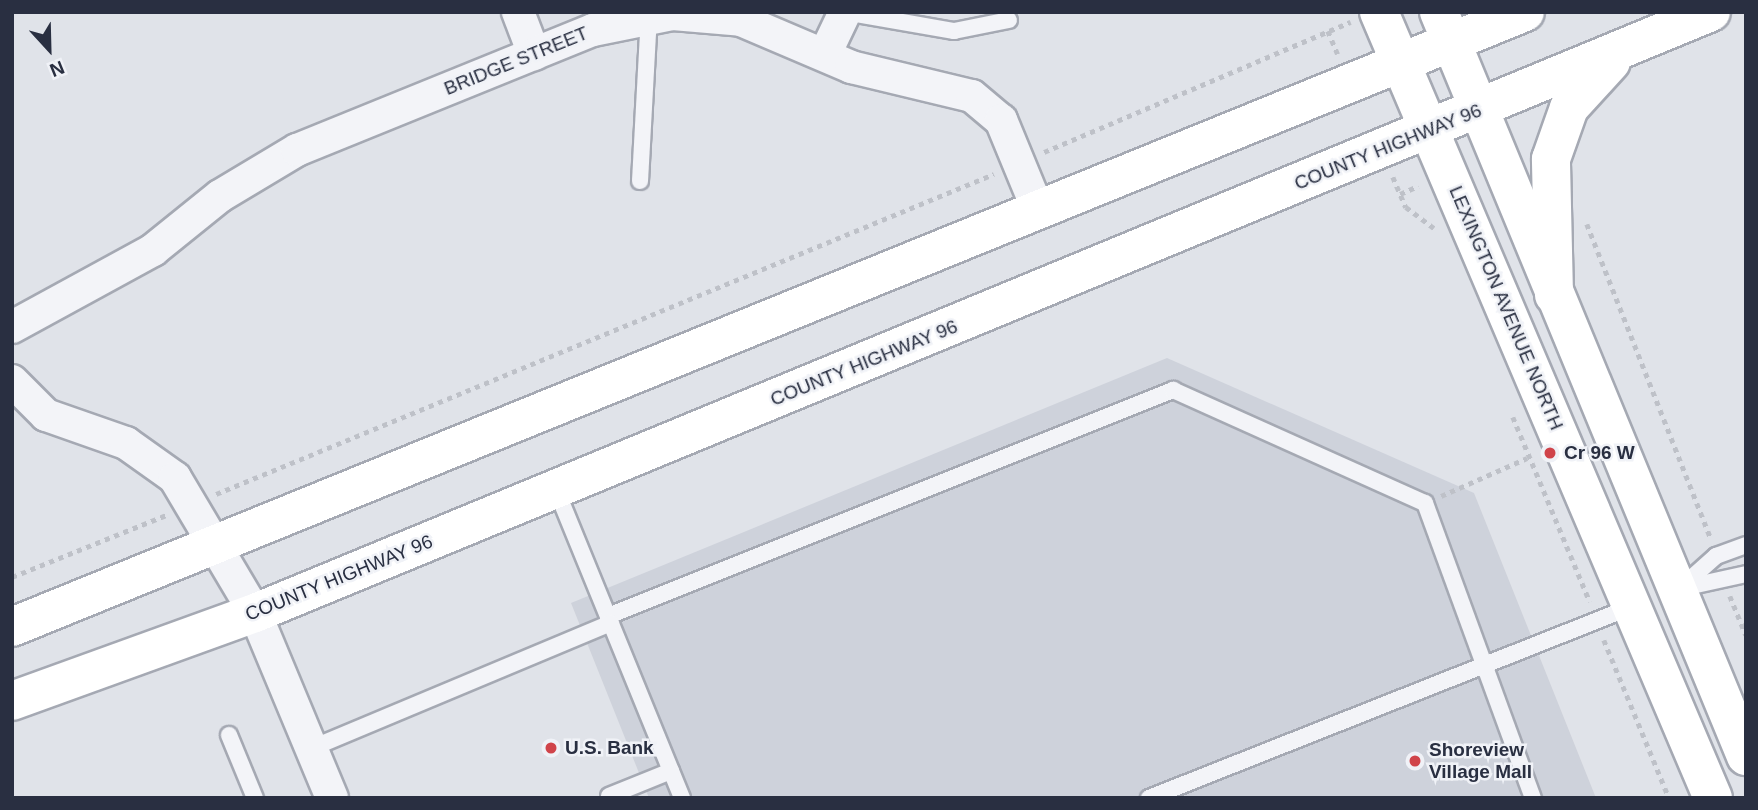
<!DOCTYPE html>
<html>
<head>
<meta charset="utf-8">
<style>
	body { margin:0 }
	#map { position:relative; width:1758px; height:810px; overflow:hidden; background:#e0e3e9; font-family:Arial,sans-serif }
	div>[style] { position:absolute }
	.built>* { inset:0; background:#ced2db }
	.path>* { height:4.5px; margin-top:-2.25px; transform-origin:0; background:repeating-linear-gradient(90deg,#bec1c8 0 5px,transparent 0 10px) }
	.roads { filter:drop-shadow(2px 0 #a5a9b3) drop-shadow(-2px 0 #a5a9b3) drop-shadow(0 2px #a5a9b3) drop-shadow(0 -2px #a5a9b3) }
	.service>* { height:16px; margin:-8px; padding:0 8px; transform-origin:8px; border-radius:8px; background:#f3f4f8 }
	.minor>* { height:32px; margin:-16px; padding:0 16px; transform-origin:16px; border-radius:16px; background:#f3f4f8 }
	.secondary>* { height:38px; margin:-19px; padding:0 19px; transform-origin:19px; border-radius:19px; background:#fff }
	.primary>* { height:38px; margin:-19px; padding:0 19px; transform-origin:19px; border-radius:19px; background:#fff }
	.dots>* { width:19px; height:19px; translate:-50% -50%; box-sizing:border-box; border:4px solid #f0f2f7; border-radius:50% }
	span { translate:-50% -50%; white-space:nowrap; text-align:center; line-height:1.15; -webkit-text-stroke:5px #f0f2f7; paint-order:stroke }
	.street-label { font-size:19px; color:#292f41 }
	.poi-label { font-size:19px; color:#292f41; font-weight:700 }
	.left { translate:0 -50%; text-align:left }
	.frame { position:absolute; inset:0; border:14px solid #292f41; pointer-events:none }
	.north { position:absolute; left:14px; top:14px; width:70px; height:70px; -webkit-text-stroke:5px #f0f2f7; paint-order:stroke; rotate:158deg; font-size:19px; font-weight:700; line-height:28px; text-align:center; color:#292f41 }
	.north::after { content:''; display:block; margin:auto; width:24px; height:32px; background:#292f41; clip-path:polygon(50% 0,100% 100%,50% 72%,0 100%) }
</style>
</head>
<body>
<div id="map">
	<div class="built">
		<div style="clip-path:polygon(1167px 358px,1474px 493px,1596px 798px,649px 798px,571px 603px)"></div>
	</div>
	<div class="path">
		<div style="left:1328px;top:31px;width:25px;rotate:67deg"></div>
		<div style="left:1044px;top:152px;width:333px;rotate:-23deg"></div>
		<div style="left:1393px;top:177px;width:33px;rotate:67deg"></div>
		<div style="left:1406px;top:207px;width:35px;rotate:37deg"></div>
		<div style="left:1400px;top:194px;width:20px;rotate:-24deg"></div>
		<div style="left:1587px;top:224px;width:339px;rotate:68.5deg"></div>
		<div style="left:1513px;top:417px;width:200px;rotate:67.4deg"></div>
		<div style="left:216px;top:494px;width:841px;rotate:-22.36deg"></div>
		<div style="left:1441px;top:496px;width:94px;rotate:-23.8deg"></div>
		<div style="left:12px;top:577px;width:166px;rotate:-21.9deg"></div>
		<div style="left:1730px;top:596px;width:42px;rotate:67.7deg"></div>
		<div style="left:1604px;top:640px;width:171px;rotate:67.6deg"></div>
	</div>
	<div class="roads">
		<div class="service">
			<div style="left:845px;top:12px;width:111px;rotate:9.9deg"></div>
			<div style="left:954px;top:31px;width:56px;rotate:-11.3deg"></div>
			<div style="left:640px;top:181px;width:164px;rotate:-86.9deg"></div>
			<div style="left:556px;top:489px;width:334px;rotate:67.8deg"></div>
			<div style="left:1678px;top:589px;width:70px;rotate:-12.4deg"></div>
			<div style="left:1679px;top:589px;width:50px;rotate:-41.7deg"></div>
			<div style="left:1716px;top:556px;width:32px;rotate:-20deg"></div>
			<div style="left:608px;top:616px;width:609px;rotate:-21.8deg"></div>
			<div style="left:1173px;top:390px;width:276px;rotate:24.2deg"></div>
			<div style="left:1425px;top:503px;width:314px;rotate:69.9deg"></div>
			<div style="left:229px;top:735px;width:68px;rotate:67.6deg"></div>
			<div style="left:312px;top:748px;width:324px;rotate:-22.7deg"></div>
			<div style="left:609px;top:796px;width:67px;rotate:-22deg"></div>
			<div style="left:1149px;top:798px;width:518px;rotate:-21.62deg"></div>
		</div>
		<div class="minor">
			<div style="left:518px;top:12px;width:45px;rotate:69.1deg"></div>
			<div style="left:825px;top:54px;width:47px;rotate:-64.5deg"></div>
			<div style="left:12px;top:327px;width:161px;rotate:-28.6deg"></div>
			<div style="left:153px;top:250px;width:86px;rotate:-38.9deg"></div>
			<div style="left:220px;top:196px;width:90px;rotate:-30.9deg"></div>
			<div style="left:297px;top:150px;width:319px;rotate:-22.1deg"></div>
			<div style="left:593px;top:30px;width:82px;rotate:-11.3deg"></div>
			<div style="left:673px;top:14px;width:68px;rotate:5deg"></div>
			<div style="left:741px;top:20px;width:120px;rotate:23.1deg"></div>
			<div style="left:851px;top:67px;width:124px;rotate:13.5deg"></div>
			<div style="left:972px;top:96px;width:38px;rotate:40deg"></div>
			<div style="left:1001px;top:120px;width:100px;rotate:67.6deg"></div>
			<div style="left:12px;top:381px;width:48px;rotate:45deg"></div>
			<div style="left:46px;top:415px;width:85px;rotate:19.3deg"></div>
			<div style="left:126px;top:443px;width:60px;rotate:35.5deg"></div>
			<div style="left:175px;top:478px;width:157px;rotate:59.3deg"></div>
			<div style="left:255px;top:613px;width:200px;rotate:67.4deg"></div>
		</div>
		<div class="secondary">
			<div style="left:1379px;top:12px;width:854px;rotate:66.98deg"></div>
			<div style="left:1439px;top:12px;width:805px;rotate:67.58deg"></div>
		</div>
		<div class="primary">
			<div style="left:1554px;top:295px;width:136px;rotate:-91.3deg"></div>
			<div style="left:1551px;top:159px;width:54px;rotate:-70.6deg"></div>
			<div style="left:1569px;top:108px;width:62px;rotate:-47.6deg"></div>
			<div style="left:12px;top:627px;width:1633px;rotate:-22.12deg"></div>
			<div style="left:12px;top:701px;width:258px;rotate:-19.9deg"></div>
			<div style="left:255px;top:613px;width:1575px;rotate:-22.43deg"></div>
		</div>
	</div>
	<div class="dots">
		<div style="left:1550px;top:453px;background:#d0444a"></div>
		<div style="left:551px;top:748px;background:#d0444a"></div>
		<div style="left:1415px;top:761px;background:#d0444a"></div>
	</div>
	<div class="street-label">
		<span style="left:516px;top:61px;rotate:-22deg">BRIDGE STREET</span>
		<span style="left:1388px;top:147px;rotate:-22deg">COUNTY HIGHWAY 96</span>
		<span style="left:1506px;top:308px;rotate:67deg">LEXINGTON AVENUE NORTH</span>
		<span style="left:864px;top:363px;rotate:-22deg">COUNTY HIGHWAY 96</span>
		<span style="left:339px;top:578px;rotate:-22deg">COUNTY HIGHWAY 96</span>
	</div>
	<div class="poi-label">
		<span class="left" style="left:1564px;top:453px">Cr 96 W</span>
		<span class="left" style="left:565px;top:748px">U.S. Bank</span>
		<span class="left" style="left:1429px;top:761px">Shoreview<br>Village Mall</span>
	</div>
	<div class="frame"></div>
	<div class="north">N</div>
</div>
</body>
</html>
